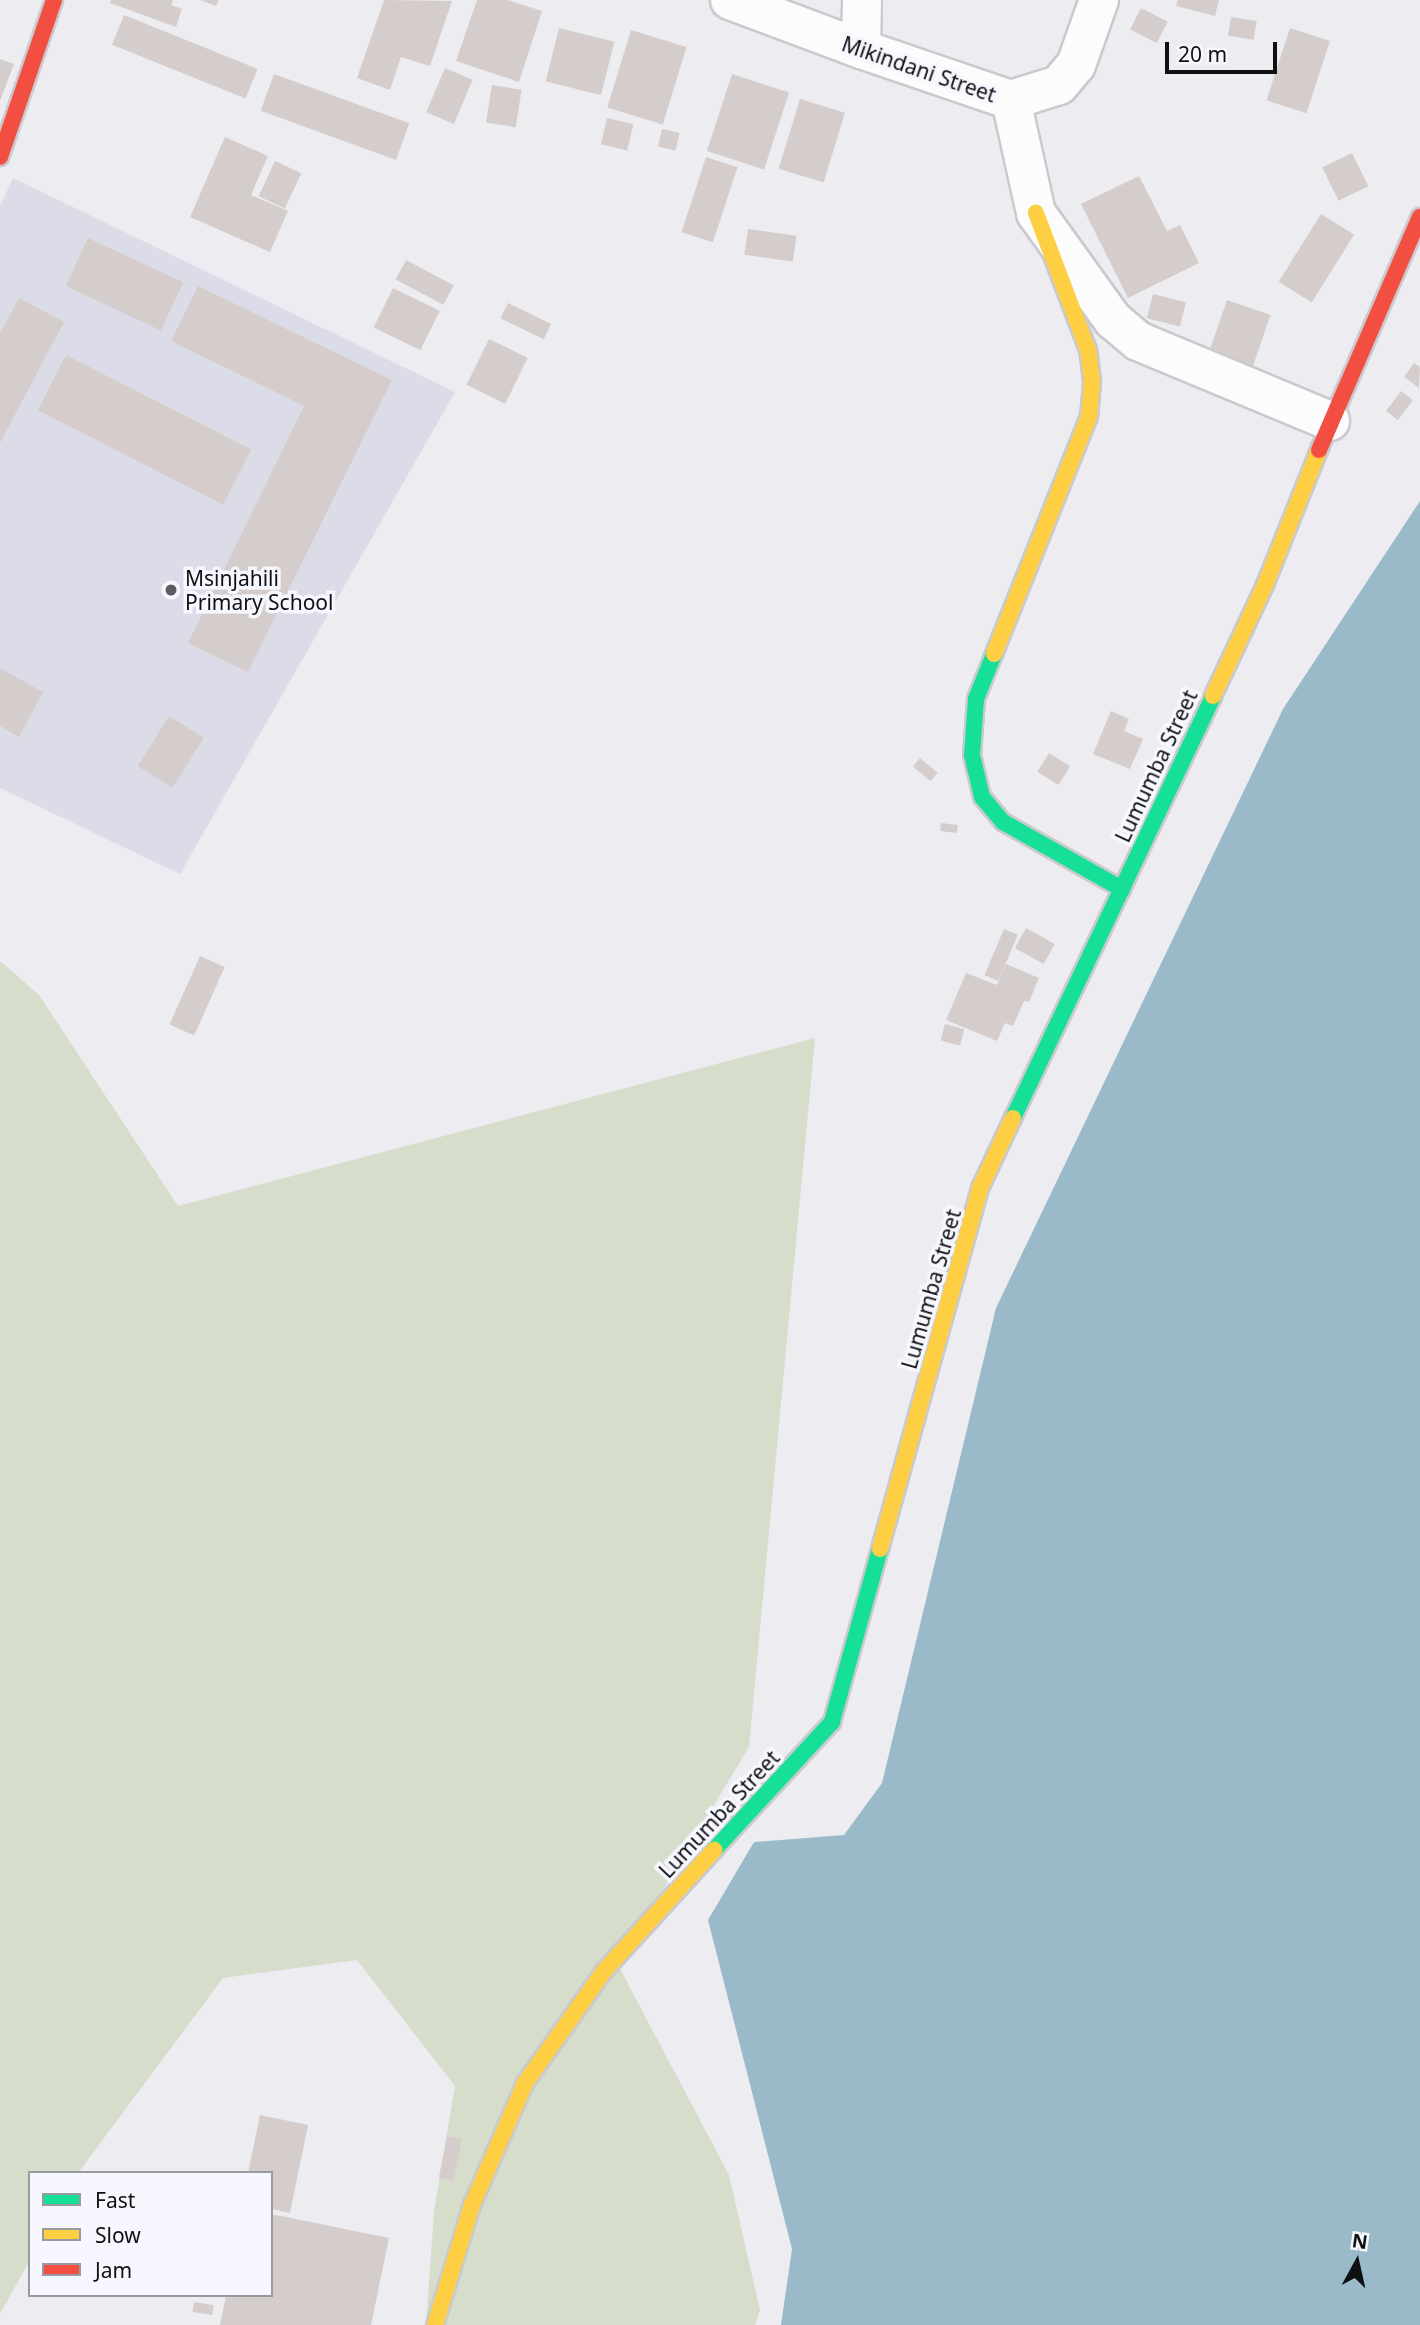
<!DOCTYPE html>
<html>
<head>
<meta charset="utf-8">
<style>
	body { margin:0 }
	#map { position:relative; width:1420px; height:2325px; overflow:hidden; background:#ececf1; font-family:"Noto Sans",sans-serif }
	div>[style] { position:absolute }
	.built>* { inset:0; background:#dbdce7 }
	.green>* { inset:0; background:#d6ddcb }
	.water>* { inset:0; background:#9abaca }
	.building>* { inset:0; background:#d5cdcc; transform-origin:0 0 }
	.roads { filter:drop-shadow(2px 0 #cacace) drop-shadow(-2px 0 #cacace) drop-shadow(0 2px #cacace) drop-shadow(0 -2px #cacace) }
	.street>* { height:38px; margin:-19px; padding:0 19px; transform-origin:19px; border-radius:19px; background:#fcfcfd }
	.fast>* { height:16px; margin:-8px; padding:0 8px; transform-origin:8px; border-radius:8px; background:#16e098 }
	.slow>* { height:16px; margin:-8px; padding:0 8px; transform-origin:8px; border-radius:8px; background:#ffcf43 }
	.jam>* { height:16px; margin:-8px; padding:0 8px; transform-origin:8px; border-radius:8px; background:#f24e42 }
	.dots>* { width:19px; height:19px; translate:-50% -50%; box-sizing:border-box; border:4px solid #f7f8ff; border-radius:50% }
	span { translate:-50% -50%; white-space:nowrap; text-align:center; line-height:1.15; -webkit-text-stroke:7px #f7f8ff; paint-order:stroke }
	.street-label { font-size:21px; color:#0f1012 }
	.poi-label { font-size:21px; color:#0f1012 }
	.left { translate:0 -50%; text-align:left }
	.legend { position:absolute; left:28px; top:2171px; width:245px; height:126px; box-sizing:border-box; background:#f7f8ff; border:2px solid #9a9ba0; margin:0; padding:9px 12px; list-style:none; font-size:21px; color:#0f1012 }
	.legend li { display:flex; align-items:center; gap:14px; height:35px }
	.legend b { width:35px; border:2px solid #9a9ba0 }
	.north { position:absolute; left:1322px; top:2227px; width:70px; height:70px; -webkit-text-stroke:5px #f7f8ff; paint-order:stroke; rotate:8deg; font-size:19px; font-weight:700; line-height:28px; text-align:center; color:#0f1012 }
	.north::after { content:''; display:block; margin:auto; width:24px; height:32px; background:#0f1012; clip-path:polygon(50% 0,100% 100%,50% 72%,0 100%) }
	.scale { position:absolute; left:1165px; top:42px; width:112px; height:32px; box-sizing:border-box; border:4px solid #0f1012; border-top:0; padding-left:9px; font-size:21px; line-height:24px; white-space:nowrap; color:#0f1012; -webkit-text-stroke:5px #f7f8ff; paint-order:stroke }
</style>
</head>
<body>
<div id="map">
	<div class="built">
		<div style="clip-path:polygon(13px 178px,455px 392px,180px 874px,0 788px,0 206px)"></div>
	</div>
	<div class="green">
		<div style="clip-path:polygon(0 961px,39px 995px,178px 1206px,815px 1038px,749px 1747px,618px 1965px,729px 2175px,760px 2310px,755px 2325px,426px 2325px,434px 2212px,455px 2086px,357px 1960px,223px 1978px,78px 2173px,30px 2173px,30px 2260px,0 2314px)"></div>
	</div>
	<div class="water">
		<div style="clip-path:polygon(1420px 501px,1420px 2325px,781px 2325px,792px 2249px,708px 1920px,754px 1842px,844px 1835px,882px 1783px,996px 1308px,1283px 709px)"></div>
	</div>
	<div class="building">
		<div style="clip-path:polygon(111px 0,173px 0,171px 5px,182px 9px,176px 27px,110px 3px)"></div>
		<div style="clip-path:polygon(200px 0,219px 0,216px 6px)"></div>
		<div style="clip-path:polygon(384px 0,452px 1px,430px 66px,401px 57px,390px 90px,357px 78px)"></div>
		<div style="clip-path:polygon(477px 0,508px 0,542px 11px,519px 82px,456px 61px)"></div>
		<div style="clip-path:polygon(1178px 0,1219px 0,1215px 16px,1176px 6px)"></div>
		<div style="left:1141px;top:8px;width:30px;height:24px;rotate:27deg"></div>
		<div style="left:124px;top:15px;width:144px;height:32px;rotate:22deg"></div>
		<div style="left:1231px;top:17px;width:26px;height:19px;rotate:9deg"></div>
		<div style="left:559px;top:28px;width:57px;height:55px;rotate:14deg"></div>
		<div style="left:1290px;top:28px;width:42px;height:76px;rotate:18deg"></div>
		<div style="left:631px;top:30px;width:58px;height:81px;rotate:17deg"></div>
		<div style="clip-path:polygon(0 59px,14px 64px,0 101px)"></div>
		<div style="left:445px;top:68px;width:30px;height:48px;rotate:23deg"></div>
		<div style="left:274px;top:74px;width:144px;height:39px;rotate:20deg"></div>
		<div style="left:732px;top:74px;width:60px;height:81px;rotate:18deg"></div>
		<div style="left:492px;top:85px;width:30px;height:38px;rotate:9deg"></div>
		<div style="left:800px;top:99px;width:47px;height:73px;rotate:17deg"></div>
		<div style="left:607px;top:118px;width:27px;height:27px;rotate:13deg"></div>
		<div style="left:662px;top:129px;width:18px;height:18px;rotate:13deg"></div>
		<div style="clip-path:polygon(225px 137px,268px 156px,251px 195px,288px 211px,270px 252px,190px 217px)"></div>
		<div style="left:1352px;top:153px;width:37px;height:33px;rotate:64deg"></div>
		<div style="left:706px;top:157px;width:33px;height:79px;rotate:18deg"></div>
		<div style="left:275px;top:161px;width:29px;height:39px;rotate:25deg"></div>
		<div style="clip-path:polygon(1139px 176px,1167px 231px,1180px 225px,1199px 263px,1128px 298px,1081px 204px)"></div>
		<div style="left:1321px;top:214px;width:39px;height:80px;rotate:32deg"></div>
		<div style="left:748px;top:229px;width:49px;height:26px;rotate:8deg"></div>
		<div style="left:88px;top:238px;width:105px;height:53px;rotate:25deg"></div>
		<div style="left:406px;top:260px;width:54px;height:22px;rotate:28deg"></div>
		<div style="clip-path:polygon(198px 286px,392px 380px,248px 672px,188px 643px,304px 406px,171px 341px)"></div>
		<div style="left:393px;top:288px;width:52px;height:44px;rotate:26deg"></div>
		<div style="left:1153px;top:294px;width:34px;height:25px;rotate:14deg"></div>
		<div style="clip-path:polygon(19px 298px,64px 322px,0 443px,0 333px)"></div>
		<div style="left:1227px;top:300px;width:46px;height:65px;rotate:19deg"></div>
		<div style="left:508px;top:303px;width:48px;height:17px;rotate:26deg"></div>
		<div style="left:489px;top:339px;width:43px;height:51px;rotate:26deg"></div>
		<div style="left:66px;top:355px;width:208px;height:62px;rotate:27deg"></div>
		<div style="clip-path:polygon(1414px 363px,1420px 367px,1419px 388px,1404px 377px)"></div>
		<div style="left:1401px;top:391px;width:15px;height:25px;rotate:37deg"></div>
		<div style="clip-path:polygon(0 668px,43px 692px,19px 737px,0 726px)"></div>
		<div style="clip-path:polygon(1111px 711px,1129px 719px,1124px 731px,1143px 739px,1130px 769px,1093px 754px)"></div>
		<div style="left:169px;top:716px;width:41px;height:59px;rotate:32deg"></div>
		<div style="left:1049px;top:753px;width:25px;height:22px;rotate:32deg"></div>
		<div style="left:920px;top:758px;width:23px;height:11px;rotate:40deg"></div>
		<div style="left:941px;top:823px;width:17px;height:8px;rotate:7deg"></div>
		<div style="left:1026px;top:928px;width:33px;height:23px;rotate:29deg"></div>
		<div style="left:1004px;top:929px;width:15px;height:50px;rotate:23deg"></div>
		<div style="left:200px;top:956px;width:27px;height:75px;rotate:24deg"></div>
		<div style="clip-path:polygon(1006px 964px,1039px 978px,1029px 1002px,1024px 1001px,1013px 1026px,1005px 1023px,997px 1041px,946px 1020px,966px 973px,997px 985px)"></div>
		<div style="left:945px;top:1024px;width:20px;height:17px;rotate:15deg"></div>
		<div style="clip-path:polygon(260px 2115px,308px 2125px,290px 2213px,271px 2209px,271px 2173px,248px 2173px)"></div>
		<div style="left:447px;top:2136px;width:15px;height:43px;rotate:11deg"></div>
		<div style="clip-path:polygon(271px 2214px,389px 2238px,371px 2325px,220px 2325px,226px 2295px,271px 2295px)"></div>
		<div style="left:194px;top:2302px;width:20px;height:10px;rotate:9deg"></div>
	</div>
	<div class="roads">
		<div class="street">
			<div style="left:730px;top:0;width:140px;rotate:20.5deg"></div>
			<div style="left:861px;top:49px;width:158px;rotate:18.8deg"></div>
			<div style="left:1011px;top:100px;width:50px;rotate:-17.4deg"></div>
			<div style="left:1059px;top:85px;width:26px;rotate:-50deg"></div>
			<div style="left:1076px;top:65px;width:69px;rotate:-70.5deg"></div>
			<div style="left:861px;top:49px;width:49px;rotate:-88.8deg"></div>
			<div style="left:1011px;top:100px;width:116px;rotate:77.5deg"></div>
			<div style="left:1036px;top:213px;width:132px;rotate:54.3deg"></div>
			<div style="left:1113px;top:320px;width:33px;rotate:40deg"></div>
			<div style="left:1138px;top:341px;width:208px;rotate:22.6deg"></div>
		</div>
		<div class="fast">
			<div style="left:994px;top:654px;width:48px;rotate:111.8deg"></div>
			<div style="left:976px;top:699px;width:56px;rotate:94.1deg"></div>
			<div style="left:972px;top:755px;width:43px;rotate:76.6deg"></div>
			<div style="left:982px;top:797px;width:33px;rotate:50deg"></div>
			<div style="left:1003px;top:822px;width:137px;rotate:29.4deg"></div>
			<div style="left:1013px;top:1118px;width:467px;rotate:-64.6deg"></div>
			<div style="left:714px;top:1850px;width:174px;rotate:-47.3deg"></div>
			<div style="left:832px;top:1722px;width:180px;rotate:-74.5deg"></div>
		</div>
		<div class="slow">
			<div style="left:994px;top:654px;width:255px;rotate:-68.2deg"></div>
			<div style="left:1089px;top:417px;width:36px;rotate:-85deg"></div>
			<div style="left:1092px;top:381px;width:31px;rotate:-97deg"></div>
			<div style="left:1088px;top:350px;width:147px;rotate:-110.8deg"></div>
			<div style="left:1213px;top:696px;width:123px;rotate:-64.9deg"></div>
			<div style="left:1265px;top:585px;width:145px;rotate:-68.2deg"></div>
			<div style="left:880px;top:1549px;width:377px;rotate:-74.5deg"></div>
			<div style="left:981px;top:1186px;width:75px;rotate:-64.8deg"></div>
			<div style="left:435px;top:2325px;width:126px;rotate:-72.9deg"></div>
			<div style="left:472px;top:2205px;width:133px;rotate:-66.5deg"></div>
			<div style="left:525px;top:2083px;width:137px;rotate:-54.8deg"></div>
			<div style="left:604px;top:1971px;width:164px;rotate:-47.7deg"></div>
		</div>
		<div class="jam">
			<div style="left:0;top:157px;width:166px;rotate:-71deg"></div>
			<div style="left:1319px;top:450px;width:254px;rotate:-66.6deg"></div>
		</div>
	</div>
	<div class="dots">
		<div style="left:171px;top:590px;background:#5c5d60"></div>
	</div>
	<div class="street-label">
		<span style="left:919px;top:69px;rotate:19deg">Mikindani Street</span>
		<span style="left:1156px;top:766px;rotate:-65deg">Lumumba Street</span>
		<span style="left:931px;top:1289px;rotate:-74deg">Lumumba Street</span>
		<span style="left:719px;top:1814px;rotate:-47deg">Lumumba Street</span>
	</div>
	<div class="poi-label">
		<span class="left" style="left:185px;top:590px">Msinjahili<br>Primary School</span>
	</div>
	<ul class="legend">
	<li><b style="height:9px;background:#16e098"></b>Fast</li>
	<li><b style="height:9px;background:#ffcf43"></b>Slow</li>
	<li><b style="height:9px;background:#f24e42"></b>Jam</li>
	</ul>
	<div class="north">N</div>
	<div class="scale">20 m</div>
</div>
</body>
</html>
